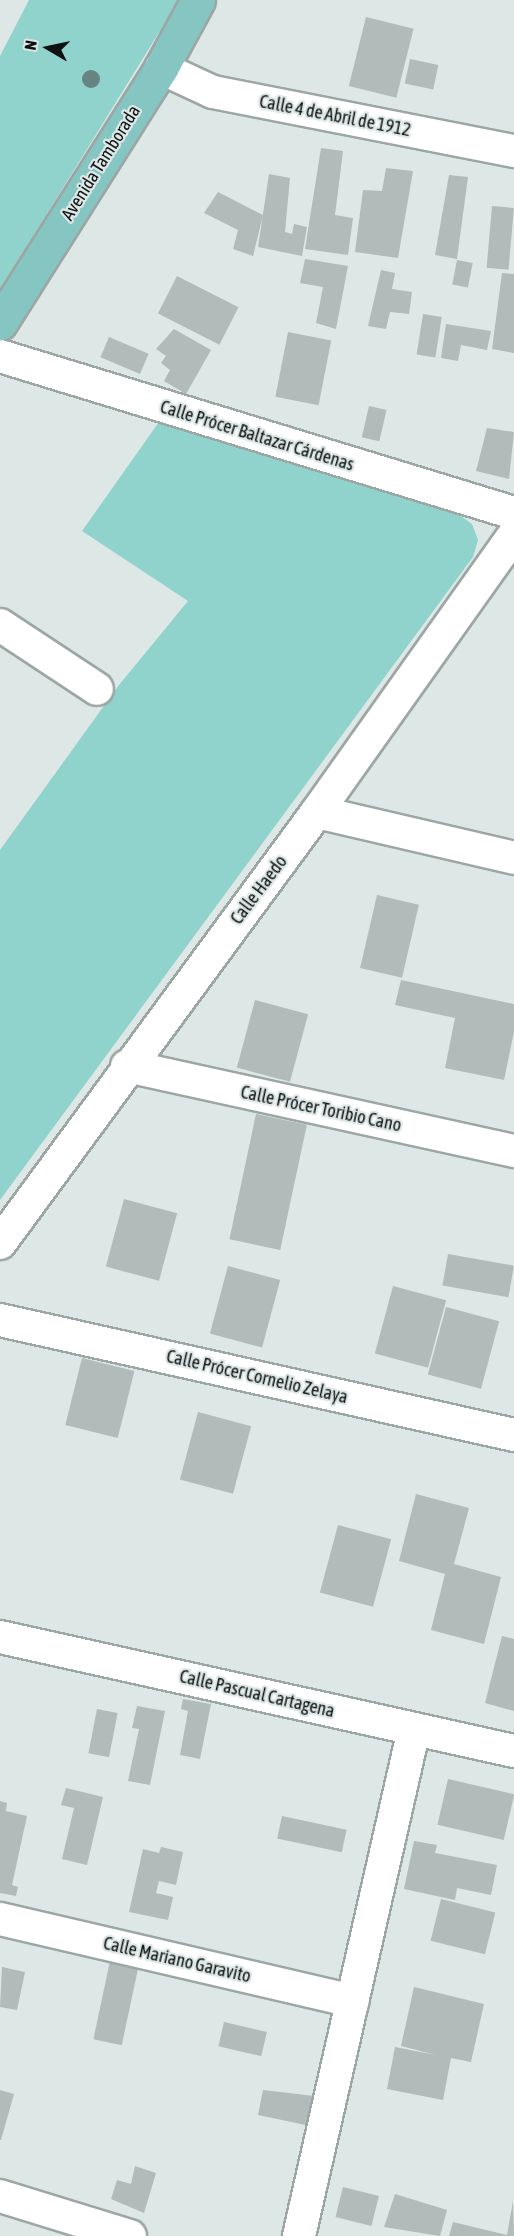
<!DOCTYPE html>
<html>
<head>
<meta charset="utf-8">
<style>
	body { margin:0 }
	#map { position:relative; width:514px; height:2236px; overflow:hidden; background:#dde7e6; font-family:"Asap Condensed",sans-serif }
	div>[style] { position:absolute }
	.green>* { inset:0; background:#90d2cc }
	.building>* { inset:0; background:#b1bbb9; transform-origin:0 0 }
	.roads { filter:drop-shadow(2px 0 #9ca6a4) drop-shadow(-2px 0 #9ca6a4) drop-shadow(0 2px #9ca6a4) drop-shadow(0 -2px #9ca6a4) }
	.minor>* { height:32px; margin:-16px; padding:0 16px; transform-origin:16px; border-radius:16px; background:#fff }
	.major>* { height:33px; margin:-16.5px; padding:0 16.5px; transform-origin:16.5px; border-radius:16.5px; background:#86c6c2 }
	.trees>* { width:18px; height:18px; margin:-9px; border-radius:50%; background:#668482 }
	span { translate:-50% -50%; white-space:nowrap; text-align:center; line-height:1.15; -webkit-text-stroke:4.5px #dde7e6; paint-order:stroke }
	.street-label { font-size:18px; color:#0e1111 }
	.north { position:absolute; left:18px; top:18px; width:60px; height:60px; -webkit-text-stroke:4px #dde7e6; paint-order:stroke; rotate:279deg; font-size:16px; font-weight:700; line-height:24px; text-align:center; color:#0e1111 }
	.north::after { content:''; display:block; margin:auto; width:21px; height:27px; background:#0e1111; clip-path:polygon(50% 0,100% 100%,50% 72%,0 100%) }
</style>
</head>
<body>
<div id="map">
	<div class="green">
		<div style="clip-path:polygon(29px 0,179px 0,0 290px,0 56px)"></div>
		<div style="clip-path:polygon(159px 422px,451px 509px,472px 524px,478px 540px,473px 557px,0 1200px,0 850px,119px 685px,188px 601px,82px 531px)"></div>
	</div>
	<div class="building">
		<div style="left:366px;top:17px;width:49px;height:71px;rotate:14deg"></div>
		<div style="left:410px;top:59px;width:29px;height:25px;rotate:12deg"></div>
		<div style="clip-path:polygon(321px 148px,343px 151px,335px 215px,353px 218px,348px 255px,305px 249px)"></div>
		<div style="clip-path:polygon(386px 168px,413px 171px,398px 258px,355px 252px,363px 190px,382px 191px)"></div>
		<div style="clip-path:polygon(269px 174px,290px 178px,285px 232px,292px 234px,294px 224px,307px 227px,302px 256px,258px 247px)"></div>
		<div style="clip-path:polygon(449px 175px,468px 177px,457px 259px,435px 255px)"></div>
		<div style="clip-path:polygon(218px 192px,263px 215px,253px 256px,233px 249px,238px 230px,204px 213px)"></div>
		<div style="left:492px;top:206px;width:22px;height:62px;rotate:5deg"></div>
		<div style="clip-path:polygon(305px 259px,348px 266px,336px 329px,316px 323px,323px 287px,300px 283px)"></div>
		<div style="left:457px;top:260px;width:16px;height:25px;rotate:11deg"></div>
		<div style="clip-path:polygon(381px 270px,395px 273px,392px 289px,412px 292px,409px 314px,390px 312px,386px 329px,368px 326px)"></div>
		<div style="clip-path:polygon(502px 273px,514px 274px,514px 353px,492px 349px)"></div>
		<div style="left:177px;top:276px;width:69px;height:42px;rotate:27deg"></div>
		<div style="left:423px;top:314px;width:19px;height:41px;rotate:9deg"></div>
		<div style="clip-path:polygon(446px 324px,491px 331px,487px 350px,461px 345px,458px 361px,441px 358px)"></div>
		<div style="clip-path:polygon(174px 329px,211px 350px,186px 394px,164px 381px,170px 370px,161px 363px,166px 356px,156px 349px)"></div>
		<div style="left:288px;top:332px;width:44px;height:66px;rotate:11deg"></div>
		<div style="left:109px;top:337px;width:43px;height:22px;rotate:23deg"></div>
		<div style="left:369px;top:406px;width:18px;height:32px;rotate:13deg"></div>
		<div style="clip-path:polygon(487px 428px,514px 432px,509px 479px,476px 471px)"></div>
		<div style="left:377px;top:895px;width:43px;height:75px;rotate:13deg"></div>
		<div style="clip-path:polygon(401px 980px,514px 1004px,514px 1032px,504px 1080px,445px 1068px,455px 1018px,395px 1005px)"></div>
		<div style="left:255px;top:1000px;width:55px;height:70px;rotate:15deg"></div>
		<div style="left:256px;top:1114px;width:52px;height:128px;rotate:12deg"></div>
		<div style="left:124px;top:1199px;width:55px;height:70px;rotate:15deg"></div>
		<div style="left:448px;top:1254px;width:67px;height:32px;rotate:10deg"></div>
		<div style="left:228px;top:1266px;width:54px;height:70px;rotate:15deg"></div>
		<div style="left:393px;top:1286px;width:55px;height:70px;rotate:15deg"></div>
		<div style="left:446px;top:1307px;width:55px;height:70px;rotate:15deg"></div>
		<div style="left:82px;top:1358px;width:54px;height:69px;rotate:14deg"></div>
		<div style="left:198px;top:1412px;width:55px;height:70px;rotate:15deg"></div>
		<div style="clip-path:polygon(416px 1494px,469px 1508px,454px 1564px,501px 1577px,484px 1644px,431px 1630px,445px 1574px,399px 1561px)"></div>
		<div style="left:338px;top:1525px;width:55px;height:70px;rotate:15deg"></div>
		<div style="clip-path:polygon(502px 1636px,514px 1639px,514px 1711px,485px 1703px)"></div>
		<div style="clip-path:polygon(183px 1699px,211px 1704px,200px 1759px,180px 1755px,188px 1711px,181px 1709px)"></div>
		<div style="clip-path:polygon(137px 1706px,165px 1711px,150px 1785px,128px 1781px,139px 1729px,132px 1728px)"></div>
		<div style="left:97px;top:1709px;width:21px;height:45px;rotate:11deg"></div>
		<div style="left:448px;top:1779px;width:68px;height:47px;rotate:13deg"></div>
		<div style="clip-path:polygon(66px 1788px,103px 1797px,87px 1865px,62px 1859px,74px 1808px,61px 1805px)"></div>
		<div style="clip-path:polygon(0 1801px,7px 1803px,6px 1811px,27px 1816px,12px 1885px,18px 1887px,16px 1896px,0 1893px)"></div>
		<div style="left:282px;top:1816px;width:66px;height:23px;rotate:12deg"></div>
		<div style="clip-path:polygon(414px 1841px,437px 1845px,435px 1853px,497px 1865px,491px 1895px,457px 1888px,455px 1900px,404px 1889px)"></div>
		<div style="clip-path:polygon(161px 1847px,183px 1852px,176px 1885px,159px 1881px,156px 1893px,173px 1897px,168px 1920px,129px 1912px,143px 1849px,159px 1853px)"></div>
		<div style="left:441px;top:1899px;width:56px;height:43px;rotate:14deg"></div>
		<div style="left:110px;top:1961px;width:29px;height:80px;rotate:12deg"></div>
		<div style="clip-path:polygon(2px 1967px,25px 1972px,17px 2010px,0 2007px)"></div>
		<div style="clip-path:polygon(414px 1987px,484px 2004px,471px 2062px,451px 2058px,443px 2100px,387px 2089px,395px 2047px,436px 2055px,401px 2046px)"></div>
		<div style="left:224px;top:2022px;width:44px;height:25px;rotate:13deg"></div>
		<div style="clip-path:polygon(0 2090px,14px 2094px,1px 2140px,0 2140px)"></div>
		<div style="clip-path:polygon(263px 2090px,323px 2097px,315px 2127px,258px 2115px)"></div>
		<div style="clip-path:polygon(135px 2166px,156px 2173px,144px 2213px,111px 2199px,117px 2180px,131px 2184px)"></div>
		<div style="left:343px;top:2187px;width:37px;height:31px;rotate:14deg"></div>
		<div style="clip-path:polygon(395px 2194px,447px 2210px,440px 2236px,384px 2227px)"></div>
		<div style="clip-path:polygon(513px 2201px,514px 2236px,449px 2236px,453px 2222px,507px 2235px)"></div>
	</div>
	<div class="roads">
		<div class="minor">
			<div style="left:161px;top:68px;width:57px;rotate:24.8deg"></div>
			<div style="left:213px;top:92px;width:307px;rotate:11.1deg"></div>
			<div style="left:0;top:356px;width:537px;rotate:16.99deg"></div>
			<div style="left:0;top:625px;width:116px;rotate:33.4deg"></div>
			<div style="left:317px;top:812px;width:202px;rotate:13.1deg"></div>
			<div style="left:127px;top:1066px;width:396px;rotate:12.4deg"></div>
			<div style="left:0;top:1243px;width:535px;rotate:-53.67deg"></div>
			<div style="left:317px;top:812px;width:340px;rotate:-54.6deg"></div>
			<div style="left:0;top:1320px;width:527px;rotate:12.61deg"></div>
			<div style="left:0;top:1637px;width:526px;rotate:12.51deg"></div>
			<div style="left:0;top:1919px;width:362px;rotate:13.1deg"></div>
			<div style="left:0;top:2196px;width:136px;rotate:17.1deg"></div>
			<div style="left:299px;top:2236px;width:520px;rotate:-77.22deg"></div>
		</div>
		<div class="major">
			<div style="left:0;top:323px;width:302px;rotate:-57.7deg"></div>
			<div style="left:161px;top:68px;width:77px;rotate:-61.4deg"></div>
		</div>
	</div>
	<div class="trees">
		<div style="left:91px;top:79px"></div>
	</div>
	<div class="street-label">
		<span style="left:335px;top:116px;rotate:11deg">Calle 4 de Abril de 1912</span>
		<span style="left:101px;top:163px;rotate:-58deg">Avenida Tamborada</span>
		<span style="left:257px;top:436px;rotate:17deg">Calle Prócer Baltazar Cárdenas</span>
		<span style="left:259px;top:890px;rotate:-53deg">Calle Haedo</span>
		<span style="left:321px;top:1109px;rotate:12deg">Calle Prócer Toribio Cano</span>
		<span style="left:257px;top:1377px;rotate:13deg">Calle Prócer Cornelio Zelaya</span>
		<span style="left:257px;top:1694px;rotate:13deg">Calle Pascual Cartagena</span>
		<span style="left:177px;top:1960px;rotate:13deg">Calle Mariano Garavito</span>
	</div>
	<div class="north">N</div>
</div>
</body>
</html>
